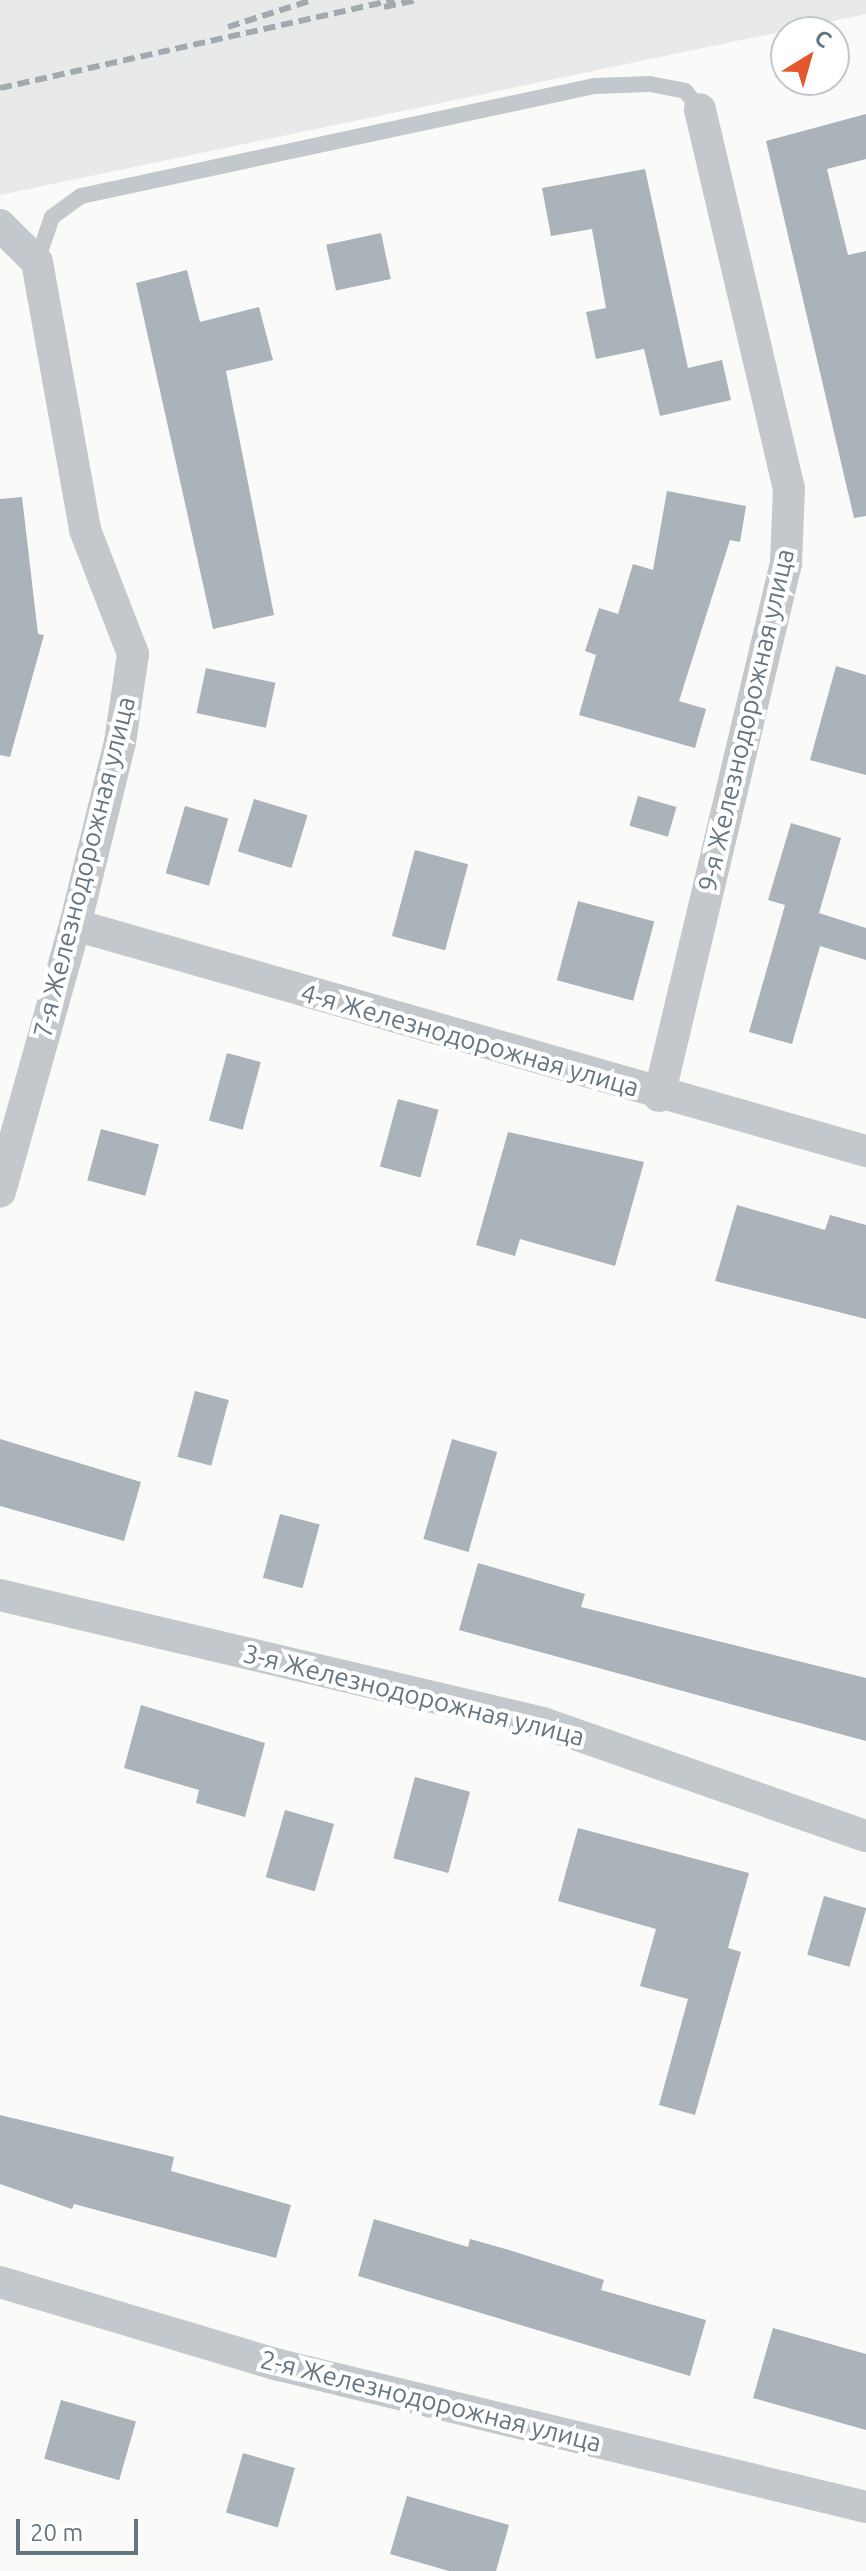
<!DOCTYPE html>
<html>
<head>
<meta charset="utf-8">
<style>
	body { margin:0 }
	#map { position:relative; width:866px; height:2571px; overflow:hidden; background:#fafaf8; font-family:Ubuntu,sans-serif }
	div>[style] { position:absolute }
	.built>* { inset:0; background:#e8e9e9 }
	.building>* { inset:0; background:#aab3b9; transform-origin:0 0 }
	.service>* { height:16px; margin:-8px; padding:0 8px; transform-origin:8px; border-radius:8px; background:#c3c8cc }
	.minor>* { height:32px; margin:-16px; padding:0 16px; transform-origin:16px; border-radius:16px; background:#c3c8cc }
	.rail>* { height:6px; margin-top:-3px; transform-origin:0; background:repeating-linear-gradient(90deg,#a2aab0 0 12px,transparent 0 18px) }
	span { translate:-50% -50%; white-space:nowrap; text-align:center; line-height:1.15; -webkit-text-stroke:8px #fff; paint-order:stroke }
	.street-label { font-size:26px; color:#657683 }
	.north { position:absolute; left:770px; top:16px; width:80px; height:80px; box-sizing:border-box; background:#fff; border:2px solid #c1c8cd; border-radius:50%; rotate:37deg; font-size:22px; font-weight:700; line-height:32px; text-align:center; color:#657683 }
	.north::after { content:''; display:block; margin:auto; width:28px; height:36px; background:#e4572e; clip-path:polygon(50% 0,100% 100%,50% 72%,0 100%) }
	.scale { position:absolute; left:16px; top:2519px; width:122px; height:36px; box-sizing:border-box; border:4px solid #657683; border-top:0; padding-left:10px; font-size:24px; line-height:28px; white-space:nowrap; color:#657683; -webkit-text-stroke:6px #fff; paint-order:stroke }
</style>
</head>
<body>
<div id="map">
	<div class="built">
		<div style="clip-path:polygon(0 0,866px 0,866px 14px,0 195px)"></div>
	</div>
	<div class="building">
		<div style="clip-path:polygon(866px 114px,866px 159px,827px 169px,848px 255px,866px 251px,866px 516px,854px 518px,766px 141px)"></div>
		<div style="clip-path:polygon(645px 169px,688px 368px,722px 360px,731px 400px,660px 416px,644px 349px,596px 359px,586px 312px,606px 308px,592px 229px,551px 236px,542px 188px)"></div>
		<div style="left:381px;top:233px;width:47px;height:56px;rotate:78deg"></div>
		<div style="clip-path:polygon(187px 270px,200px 322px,259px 307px,273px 360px,226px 371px,274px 615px,213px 629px,136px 283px)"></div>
		<div style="clip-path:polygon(667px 491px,746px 506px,740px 542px,730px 540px,679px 701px,706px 709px,695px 748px,579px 715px,596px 655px,585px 651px,599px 608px,618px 614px,633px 564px,653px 570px)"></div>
		<div style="clip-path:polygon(22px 497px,38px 634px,44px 635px,10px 757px,0 755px,0 499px)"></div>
		<div style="clip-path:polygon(836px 666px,866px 675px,866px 775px,810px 760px)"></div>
		<div style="left:206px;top:668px;width:71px;height:46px;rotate:12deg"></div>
		<div style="left:638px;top:796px;width:40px;height:31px;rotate:16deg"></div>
		<div style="left:254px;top:799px;width:56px;height:55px;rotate:17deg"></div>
		<div style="left:185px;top:806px;width:45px;height:70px;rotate:16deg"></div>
		<div style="clip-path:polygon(791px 823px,841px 838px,819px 913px,866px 928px,866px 960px,820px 946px,792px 1044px,749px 1032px,785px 905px,768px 900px)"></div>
		<div style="left:415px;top:850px;width:55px;height:89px;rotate:15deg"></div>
		<div style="left:578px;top:901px;width:79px;height:82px;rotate:15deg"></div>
		<div style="left:227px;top:1053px;width:35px;height:70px;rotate:15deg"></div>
		<div style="left:398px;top:1099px;width:42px;height:70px;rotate:15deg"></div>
		<div style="left:101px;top:1129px;width:60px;height:53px;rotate:15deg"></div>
		<div style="clip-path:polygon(508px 1132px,644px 1162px,615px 1266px,520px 1239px,515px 1256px,476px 1245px)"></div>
		<div style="clip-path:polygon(737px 1205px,825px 1230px,830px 1215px,866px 1225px,866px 1319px,715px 1281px)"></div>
		<div style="left:195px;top:1391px;width:35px;height:68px;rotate:15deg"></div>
		<div style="clip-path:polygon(0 1439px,141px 1482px,124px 1541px,0 1506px)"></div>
		<div style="left:452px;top:1439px;width:47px;height:104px;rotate:16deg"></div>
		<div style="left:280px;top:1514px;width:41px;height:66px;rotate:15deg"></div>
		<div style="clip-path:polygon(478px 1563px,585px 1594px,581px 1607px,866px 1678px,866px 1741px,459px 1630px)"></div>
		<div style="clip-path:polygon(141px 1705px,265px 1743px,245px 1817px,196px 1803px,199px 1790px,124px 1768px)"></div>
		<div style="left:415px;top:1777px;width:57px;height:84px;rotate:15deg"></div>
		<div style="left:285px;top:1810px;width:51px;height:70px;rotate:16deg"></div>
		<div style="clip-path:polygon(578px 1828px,749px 1873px,728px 1948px,741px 1952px,695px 2115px,659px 2105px,688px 1999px,640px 1986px,656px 1929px,558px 1901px)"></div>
		<div style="left:824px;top:1896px;width:44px;height:61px;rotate:16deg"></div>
		<div style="clip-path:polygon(0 2115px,174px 2157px,171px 2171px,291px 2205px,276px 2258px,74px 2204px,72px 2209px,0 2184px)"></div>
		<div style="clip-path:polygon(374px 2219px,468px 2247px,470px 2239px,509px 2250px,604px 2280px,601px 2290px,706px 2320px,690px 2376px,358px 2276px)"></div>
		<div style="clip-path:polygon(773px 2328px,866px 2354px,866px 2430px,753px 2398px)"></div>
		<div style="left:61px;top:2400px;width:78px;height:61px;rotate:16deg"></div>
		<div style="left:243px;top:2453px;width:54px;height:62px;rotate:16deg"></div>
		<div style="clip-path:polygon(407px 2496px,509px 2525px,496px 2571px,449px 2571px,390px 2554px)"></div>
	</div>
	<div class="service">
		<div style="left:37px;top:261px;width:46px;rotate:-71.2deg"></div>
		<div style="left:52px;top:217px;width:36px;rotate:-36deg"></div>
		<div style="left:81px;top:196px;width:525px;rotate:-12.1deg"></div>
		<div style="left:594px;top:86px;width:56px;rotate:-2deg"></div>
		<div style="left:650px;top:84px;width:36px;rotate:11deg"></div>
		<div style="left:685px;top:91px;width:23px;rotate:50deg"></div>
	</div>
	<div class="minor">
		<div style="left:0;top:225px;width:52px;rotate:45deg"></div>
		<div style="left:37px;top:262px;width:272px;rotate:79.8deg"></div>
		<div style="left:85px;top:530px;width:133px;rotate:68.8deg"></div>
		<div style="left:133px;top:654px;width:89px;rotate:98.4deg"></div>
		<div style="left:120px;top:742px;width:188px;rotate:103.8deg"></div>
		<div style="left:75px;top:925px;width:277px;rotate:105.7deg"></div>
		<div style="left:75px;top:925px;width:823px;rotate:15.95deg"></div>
		<div style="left:659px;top:1096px;width:548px;rotate:-76.6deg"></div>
		<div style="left:786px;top:563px;width:74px;rotate:-87.7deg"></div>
		<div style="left:789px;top:489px;width:390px;rotate:-103.2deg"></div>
		<div style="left:0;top:1595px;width:558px;rotate:13.26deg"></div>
		<div style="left:543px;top:1723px;width:342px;rotate:19.3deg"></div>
		<div style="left:0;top:2282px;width:291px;rotate:16.6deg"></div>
		<div style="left:279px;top:2365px;width:604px;rotate:13.6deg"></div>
	</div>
	<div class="rail">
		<div style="left:384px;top:7px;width:33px;rotate:-12deg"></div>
		<div style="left:228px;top:27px;width:88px;rotate:-17.8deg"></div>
		<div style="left:0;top:88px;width:404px;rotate:-12.6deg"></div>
	</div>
	<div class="street-label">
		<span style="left:746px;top:720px;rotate:-77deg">9-я Железнодорожная улица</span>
		<span style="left:84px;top:867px;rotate:-76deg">7-я Железнодорожная улица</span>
		<span style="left:470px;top:1040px;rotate:16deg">4-я Железнодорожная улица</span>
		<span style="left:414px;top:1695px;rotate:14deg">3-я Железнодорожная улица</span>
		<span style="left:431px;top:2401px;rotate:14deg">2-я Железнодорожная улица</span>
	</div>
	<div class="north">С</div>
	<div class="scale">20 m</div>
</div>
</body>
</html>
